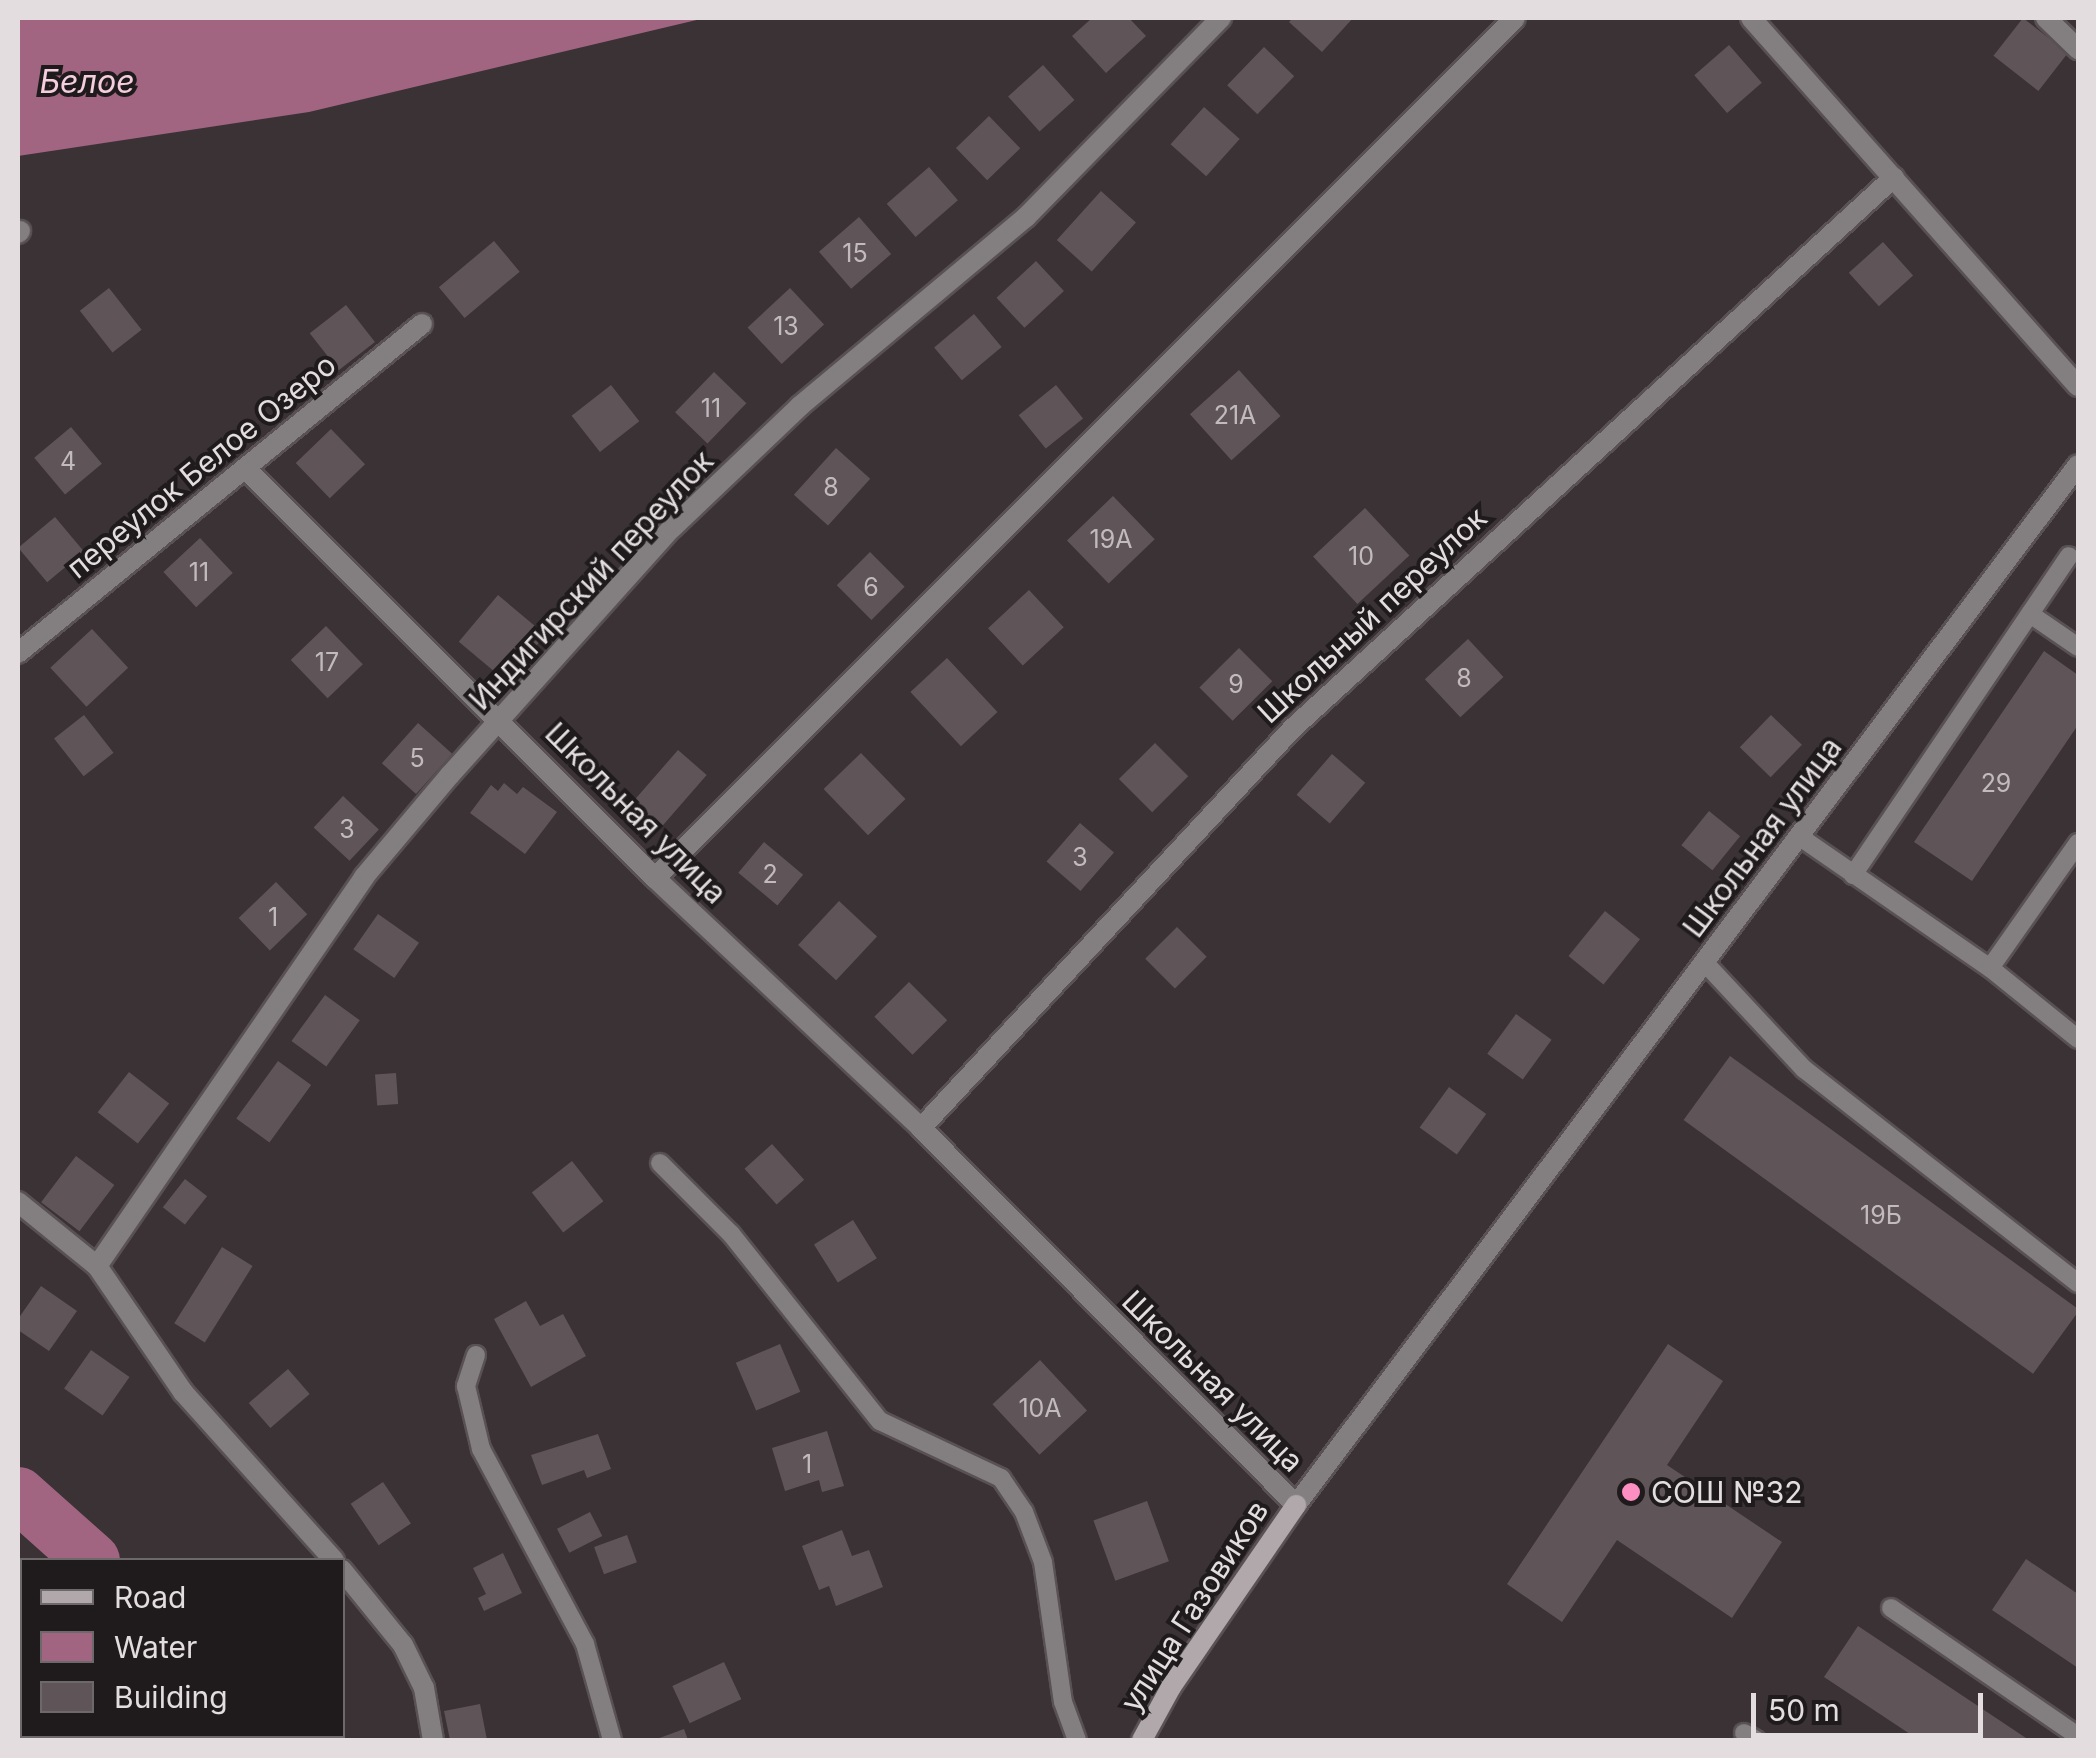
<!DOCTYPE html>
<html>
<head>
<meta charset="utf-8">
<style>
	body { margin:0 }
	#map { position:relative; width:2096px; height:1758px; overflow:hidden; background:#3b3235; font-family:Inter,sans-serif }
	div>[style] { position:absolute }
	.water>* { inset:0; background:#a26581 }
	.river>* { height:55px; margin:-27.5px; padding:0 27.5px; transform-origin:27.5px; border-radius:27.5px; background:#a26581 }
	.building>* { inset:0; background:#5f5559; transform-origin:0 0 }
	.roads { filter:drop-shadow(2px 0 #595154) drop-shadow(-2px 0 #595154) drop-shadow(0 2px #595154) drop-shadow(0 -2px #595154) }
	.lane>* { height:18px; margin:-9px; padding:0 9px; transform-origin:9px; border-radius:9px; background:#837f80 }
	.street>* { height:20px; margin:-10px; padding:0 10px; transform-origin:10px; border-radius:10px; background:#837f80 }
	.secondary>* { height:20px; margin:-10px; padding:0 10px; transform-origin:10px; border-radius:10px; background:#b0a8ab }
	.dots>* { width:28px; height:28px; translate:-50% -50%; box-sizing:border-box; border:5px solid #1f1b1c; border-radius:50% }
	span { translate:-50% -50%; white-space:nowrap; text-align:center; line-height:1.15; -webkit-text-stroke:8px #1f1b1c; paint-order:stroke }
	.number-label { font-size:25px; color:#c2bbbe }
	.number-label span { -webkit-text-stroke-width:0 }
	.street-label { font-size:30px; color:#e3dddf }
	.poi-label { font-size:30px; color:#e3dddf }
	.left { translate:0 -50%; text-align:left }
	.water-label { font-size:32px; color:#f4cede; font-style:italic }
	.frame { position:absolute; inset:0; border:20px solid #e3dddf; pointer-events:none }
	.legend { position:absolute; left:20px; top:1558px; width:325px; height:180px; box-sizing:border-box; background:#1f1b1c; border:2px solid #6d696a; margin:0; padding:12px 18px; list-style:none; font-size:30px; color:#e3dddf }
	.legend li { display:flex; align-items:center; gap:20px; height:50px }
	.legend b { width:50px; border:2px solid #6d696a }
	.scale { position:absolute; left:1751px; top:1693px; width:232px; height:45px; box-sizing:border-box; border:5px solid #e3dddf; border-top:0; padding-left:12px; font-size:30px; line-height:35px; white-space:nowrap; color:#e3dddf; -webkit-text-stroke:8px #1f1b1c; paint-order:stroke }
</style>
</head>
<body>
<div id="map">
	<div class="water">
		<div style="clip-path:polygon(18px 18px,705px 18px,309px 112px,18px 156px)"></div>
	</div>
	<div class="river">
		<div style="left:18px;top:1494px;width:99px;rotate:41.7deg"></div>
		<div style="left:289px;top:1736px;width:7px;rotate:34deg"></div>
	</div>
	<div class="building">
		<div style="clip-path:polygon(1092px 18px,1129px 18px,1146px 36px,1106px 73px,1072px 36px)"></div>
		<div style="clip-path:polygon(1293px 18px,1353px 18px,1322px 52px,1289px 22px)"></div>
		<div style="left:2023px;top:18px;width:57px;height:48px;rotate:38deg"></div>
		<div style="left:1729px;top:45px;width:50px;height:46px;rotate:49deg"></div>
		<div style="left:1264px;top:47px;width:42px;height:53px;rotate:44deg"></div>
		<div style="left:1043px;top:65px;width:47px;height:47px;rotate:48deg"></div>
		<div style="left:1204px;top:107px;width:48px;height:50px;rotate:42deg"></div>
		<div style="left:989px;top:116px;width:45px;height:46px;rotate:46deg"></div>
		<div style="left:929px;top:167px;width:44px;height:56px;rotate:49deg"></div>
		<div style="left:1101px;top:191px;width:47px;height:66px;rotate:42deg"></div>
		<div style="left:859px;top:217px;width:49px;height:53px;rotate:49deg"></div>
		<div style="left:494px;top:241px;width:40px;height:72px;rotate:50deg"></div>
		<div style="left:1883px;top:242px;width:45px;height:46px;rotate:48deg"></div>
		<div style="left:1036px;top:261px;width:41px;height:54px;rotate:47deg"></div>
		<div style="left:109px;top:288px;width:53px;height:37px;rotate:52deg"></div>
		<div style="left:790px;top:288px;width:50px;height:58px;rotate:47deg"></div>
		<div style="left:346px;top:305px;width:47px;height:46px;rotate:52deg"></div>
		<div style="left:974px;top:314px;width:43px;height:52px;rotate:50deg"></div>
		<div style="left:1239px;top:370px;width:62px;height:66px;rotate:48deg"></div>
		<div style="left:714px;top:372px;width:45px;height:56px;rotate:44deg"></div>
		<div style="left:611px;top:385px;width:46px;height:50px;rotate:52deg"></div>
		<div style="left:1056px;top:385px;width:43px;height:48px;rotate:51deg"></div>
		<div style="left:71px;top:427px;width:48px;height:48px;rotate:50deg"></div>
		<div style="left:331px;top:429px;width:49px;height:49px;rotate:46deg"></div>
		<div style="left:836px;top:448px;width:46px;height:63px;rotate:42deg"></div>
		<div style="left:1113px;top:496px;width:60px;height:64px;rotate:46deg"></div>
		<div style="left:1365px;top:508px;width:65px;height:71px;rotate:47deg"></div>
		<div style="left:55px;top:517px;width:45px;height:48px;rotate:50deg"></div>
		<div style="left:200px;top:538px;width:48px;height:50px;rotate:47deg"></div>
		<div style="left:870px;top:552px;width:49px;height:47px;rotate:45deg"></div>
		<div style="left:1029px;top:590px;width:51px;height:56px;rotate:47deg"></div>
		<div style="left:498px;top:595px;width:62px;height:61px;rotate:40deg"></div>
		<div style="left:326px;top:626px;width:53px;height:49px;rotate:46deg"></div>
		<div style="left:92px;top:629px;width:53px;height:57px;rotate:47deg"></div>
		<div style="left:1468px;top:639px;width:52px;height:59px;rotate:47deg"></div>
		<div style="left:1239px;top:648px;width:47px;height:56px;rotate:45deg"></div>
		<div style="clip-path:polygon(2044px 651px,2078px 675px,2078px 725px,1972px 881px,1914px 842px)"></div>
		<div style="left:947px;top:658px;width:74px;height:50px;rotate:47deg"></div>
		<div style="left:84px;top:715px;width:48px;height:38px;rotate:52deg"></div>
		<div style="left:1771px;top:715px;width:43px;height:45px;rotate:44deg"></div>
		<div style="left:418px;top:723px;width:46px;height:54px;rotate:42deg"></div>
		<div style="left:1155px;top:743px;width:47px;height:51px;rotate:45deg"></div>
		<div style="left:678px;top:750px;width:38px;height:72px;rotate:41deg"></div>
		<div style="left:861px;top:753px;width:64px;height:52px;rotate:46deg"></div>
		<div style="left:1332px;top:754px;width:44px;height:54px;rotate:41deg"></div>
		<div style="clip-path:polygon(504px 783px,517px 794px,523px 787px,557px 812px,525px 854px,470px 813px,491px 785px,498px 791px)"></div>
		<div style="left:343px;top:796px;width:49px;height:43px;rotate:43deg"></div>
		<div style="left:1709px;top:811px;width:40px;height:44px;rotate:39deg"></div>
		<div style="left:1080px;top:823px;width:45px;height:51px;rotate:41deg"></div>
		<div style="left:764px;top:842px;width:51px;height:40px;rotate:40deg"></div>
		<div style="left:276px;top:882px;width:45px;height:52px;rotate:46deg"></div>
		<div style="left:839px;top:901px;width:52px;height:60px;rotate:43deg"></div>
		<div style="left:1605px;top:911px;width:45px;height:58px;rotate:39deg"></div>
		<div style="left:378px;top:914px;width:50px;height:43px;rotate:35deg"></div>
		<div style="left:1177px;top:927px;width:42px;height:45px;rotate:45deg"></div>
		<div style="left:909px;top:982px;width:54px;height:49px;rotate:45deg"></div>
		<div style="left:325px;top:995px;width:43px;height:57px;rotate:36deg"></div>
		<div style="left:1516px;top:1014px;width:44px;height:49px;rotate:36deg"></div>
		<div style="left:1730px;top:1056px;width:432px;height:79px;rotate:36deg"></div>
		<div style="left:278px;top:1061px;width:41px;height:71px;rotate:36deg"></div>
		<div style="left:129px;top:1072px;width:51px;height:51px;rotate:38deg"></div>
		<div style="left:396px;top:1073px;width:31px;height:21px;rotate:86deg"></div>
		<div style="left:1449px;top:1087px;width:46px;height:50px;rotate:36deg"></div>
		<div style="left:772px;top:1144px;width:48px;height:37px;rotate:48deg"></div>
		<div style="left:76px;top:1156px;width:48px;height:58px;rotate:37deg"></div>
		<div style="left:572px;top:1161px;width:51px;height:51px;rotate:52deg"></div>
		<div style="left:185px;top:1179px;width:28px;height:36px;rotate:38deg"></div>
		<div style="left:853px;top:1220px;width:45px;height:46px;rotate:58deg"></div>
		<div style="left:222px;top:1247px;width:36px;height:90px;rotate:32deg"></div>
		<div style="clip-path:polygon(41px 1286px,77px 1311px,49px 1351px,18px 1330px,18px 1319px)"></div>
		<div style="clip-path:polygon(526px 1301px,540px 1326px,563px 1314px,586px 1356px,531px 1387px,494px 1319px)"></div>
		<div style="left:780px;top:1344px;width:52px;height:48px;rotate:67deg"></div>
		<div style="clip-path:polygon(1668px 1344px,1723px 1381px,1667px 1465px,1782px 1542px,1732px 1618px,1617px 1540px,1562px 1622px,1507px 1584px)"></div>
		<div style="left:91px;top:1350px;width:47px;height:47px;rotate:35deg"></div>
		<div style="left:1040px;top:1360px;width:69px;height:65px;rotate:47deg"></div>
		<div style="left:288px;top:1369px;width:33px;height:52px;rotate:49deg"></div>
		<div style="clip-path:polygon(827px 1431px,844px 1486px,822px 1492px,819px 1480px,785px 1491px,772px 1448px)"></div>
		<div style="clip-path:polygon(598px 1434px,611px 1469px,587px 1478px,584px 1470px,542px 1485px,531px 1455px)"></div>
		<div style="left:383px;top:1482px;width:50px;height:39px;rotate:56deg"></div>
		<div style="left:1147px;top:1501px;width:64px;height:57px;rotate:70deg"></div>
		<div style="left:590px;top:1512px;width:27px;height:37px;rotate:63deg"></div>
		<div style="clip-path:polygon(842px 1530px,852px 1556px,869px 1550px,883px 1587px,836px 1606px,829px 1586px,819px 1590px,802px 1546px)"></div>
		<div style="left:627px;top:1535px;width:29px;height:35px;rotate:70deg"></div>
		<div style="clip-path:polygon(503px 1553px,522px 1593px,484px 1611px,478px 1598px,486px 1594px,473px 1568px)"></div>
		<div style="clip-path:polygon(2026px 1559px,2078px 1594px,2078px 1668px,1992px 1610px)"></div>
		<div style="clip-path:polygon(1858px 1626px,2029px 1740px,1919px 1740px,1824px 1677px)"></div>
		<div style="left:724px;top:1662px;width:41px;height:57px;rotate:65deg"></div>
		<div style="clip-path:polygon(480px 1704px,487px 1740px,450px 1740px,444px 1711px)"></div>
		<div style="clip-path:polygon(684px 1729px,688px 1740px,654px 1740px)"></div>
	</div>
	<div class="roads">
		<div class="lane">
			<div style="left:2030px;top:614px;width:58px;rotate:34.5deg"></div>
			<div style="left:1800px;top:837px;width:231px;rotate:34.6deg"></div>
			<div style="left:1990px;top:968px;width:113px;rotate:38.9deg"></div>
			<div style="left:1853px;top:875px;width:385px;rotate:-55.9deg"></div>
			<div style="left:1706px;top:964px;width:144px;rotate:47deg"></div>
			<div style="left:1804px;top:1069px;width:348px;rotate:38deg"></div>
			<div style="left:1990px;top:968px;width:153px;rotate:-54.9deg"></div>
			<div style="left:660px;top:1163px;width:100px;rotate:45deg"></div>
			<div style="left:731px;top:1234px;width:239px;rotate:51.5deg"></div>
			<div style="left:880px;top:1421px;width:134px;rotate:25.2deg"></div>
			<div style="left:1001px;top:1478px;width:41px;rotate:55.9deg"></div>
			<div style="left:1024px;top:1512px;width:53px;rotate:69.2deg"></div>
			<div style="left:1043px;top:1562px;width:141px;rotate:81.9deg"></div>
			<div style="left:1063px;top:1702px;width:40px;rotate:69.8deg"></div>
			<div style="left:476px;top:1355px;width:33px;rotate:108deg"></div>
			<div style="left:466px;top:1386px;width:65px;rotate:76.6deg"></div>
			<div style="left:481px;top:1449px;width:221px;rotate:61.9deg"></div>
			<div style="left:585px;top:1644px;width:100px;rotate:74.3deg"></div>
			<div style="left:1891px;top:1608px;width:227px;rotate:34.4deg"></div>
			<div style="left:1744px;top:1733px;width:14px;rotate:30deg"></div>
		</div>
		<div class="street">
			<div style="left:1751px;top:18px;width:492px;rotate:48.4deg"></div>
			<div style="left:2046px;top:18px;width:45px;rotate:44.1deg"></div>
			<div style="left:18px;top:233px;width:3px;rotate:-45deg"></div>
			<div style="left:247px;top:470px;width:577px;rotate:45deg"></div>
			<div style="left:655px;top:878px;width:365px;rotate:43.2deg"></div>
			<div style="left:921px;top:1128px;width:532px;rotate:45.15deg"></div>
			<div style="left:1296px;top:1505px;width:1301px;rotate:-53.06deg"></div>
			<div style="left:18px;top:653px;width:521px;rotate:-39.16deg"></div>
			<div style="left:655px;top:878px;width:1216px;rotate:-45deg"></div>
			<div style="left:921px;top:1128px;width:546px;rotate:-47.08deg"></div>
			<div style="left:1293px;top:728px;width:815px;rotate:-42.51deg"></div>
			<div style="left:18px;top:1202px;width:102px;rotate:39deg"></div>
			<div style="left:97px;top:1266px;width:153px;rotate:55.7deg"></div>
			<div style="left:183px;top:1392px;width:226px;rotate:48.1deg"></div>
			<div style="left:97px;top:1266px;width:472px;rotate:-55.5deg"></div>
			<div style="left:364px;top:877px;width:133px;rotate:-49.9deg"></div>
			<div style="left:450px;top:775px;width:332px;rotate:-48.1deg"></div>
			<div style="left:672px;top:528px;width:177px;rotate:-43.6deg"></div>
			<div style="left:800px;top:406px;width:295px;rotate:-39.9deg"></div>
			<div style="left:1026px;top:217px;width:279px;rotate:-45.6deg"></div>
			<div style="left:342px;top:1570px;width:97px;rotate:50.9deg"></div>
			<div style="left:403px;top:1645px;width:48px;rotate:64deg"></div>
			<div style="left:424px;top:1688px;width:53px;rotate:80.2deg"></div>
		</div>
		<div class="secondary">
			<div style="left:1142px;top:1740px;width:60px;rotate:-61.3deg"></div>
			<div style="left:1171px;top:1687px;width:221px;rotate:-55.5deg"></div>
		</div>
	</div>
	<div class="dots">
		<div style="left:1631px;top:1492px;background:#fc8fc2"></div>
	</div>
	<div class="number-label">
		<span style="left:855px;top:253px">15</span>
		<span style="left:786px;top:326px">13</span>
		<span style="left:711px;top:408px">11</span>
		<span style="left:1235px;top:415px">21А</span>
		<span style="left:68px;top:461px">4</span>
		<span style="left:831px;top:487px">8</span>
		<span style="left:1111px;top:539px">19А</span>
		<span style="left:1361px;top:556px">10</span>
		<span style="left:199px;top:572px">11</span>
		<span style="left:871px;top:587px">6</span>
		<span style="left:327px;top:662px">17</span>
		<span style="left:1464px;top:678px">8</span>
		<span style="left:1236px;top:684px">9</span>
		<span style="left:417px;top:758px">5</span>
		<span style="left:1996px;top:783px">29</span>
		<span style="left:347px;top:829px">3</span>
		<span style="left:1080px;top:857px">3</span>
		<span style="left:770px;top:874px">2</span>
		<span style="left:273px;top:917px">1</span>
		<span style="left:1881px;top:1215px">19Б</span>
		<span style="left:1040px;top:1408px">10А</span>
		<span style="left:807px;top:1464px">1</span>
	</div>
	<div class="street-label">
		<span style="left:201px;top:466px;rotate:-39deg">переулок Белое Озеро</span>
		<span style="left:591px;top:580px;rotate:-47deg">Индигирский переулок</span>
		<span style="left:1372px;top:615px;rotate:-43deg">Школьный переулок</span>
		<span style="left:636px;top:813px;rotate:45deg">Школьная улица</span>
		<span style="left:1762px;top:837px;rotate:-53deg">Школьная улица</span>
		<span style="left:1213px;top:1381px;rotate:45deg">Школьная улица</span>
		<span style="left:1194px;top:1606px;rotate:-57deg">улица Газовиков</span>
	</div>
	<div class="poi-label">
		<span class="left" style="left:1651px;top:1492px">СОШ №32</span>
	</div>
	<div class="water-label">
		<span style="left:87px;top:82px">Белое</span>
	</div>
	<div class="frame"></div>
	<ul class="legend">
	<li><b style="height:12px;background:#b0a8ab"></b>Road</li>
	<li><b style="height:28px;background:#a26581"></b>Water</li>
	<li><b style="height:28px;background:#5f5559"></b>Building</li>
	</ul>
	<div class="scale">50 m</div>
</div>
</body>
</html>
